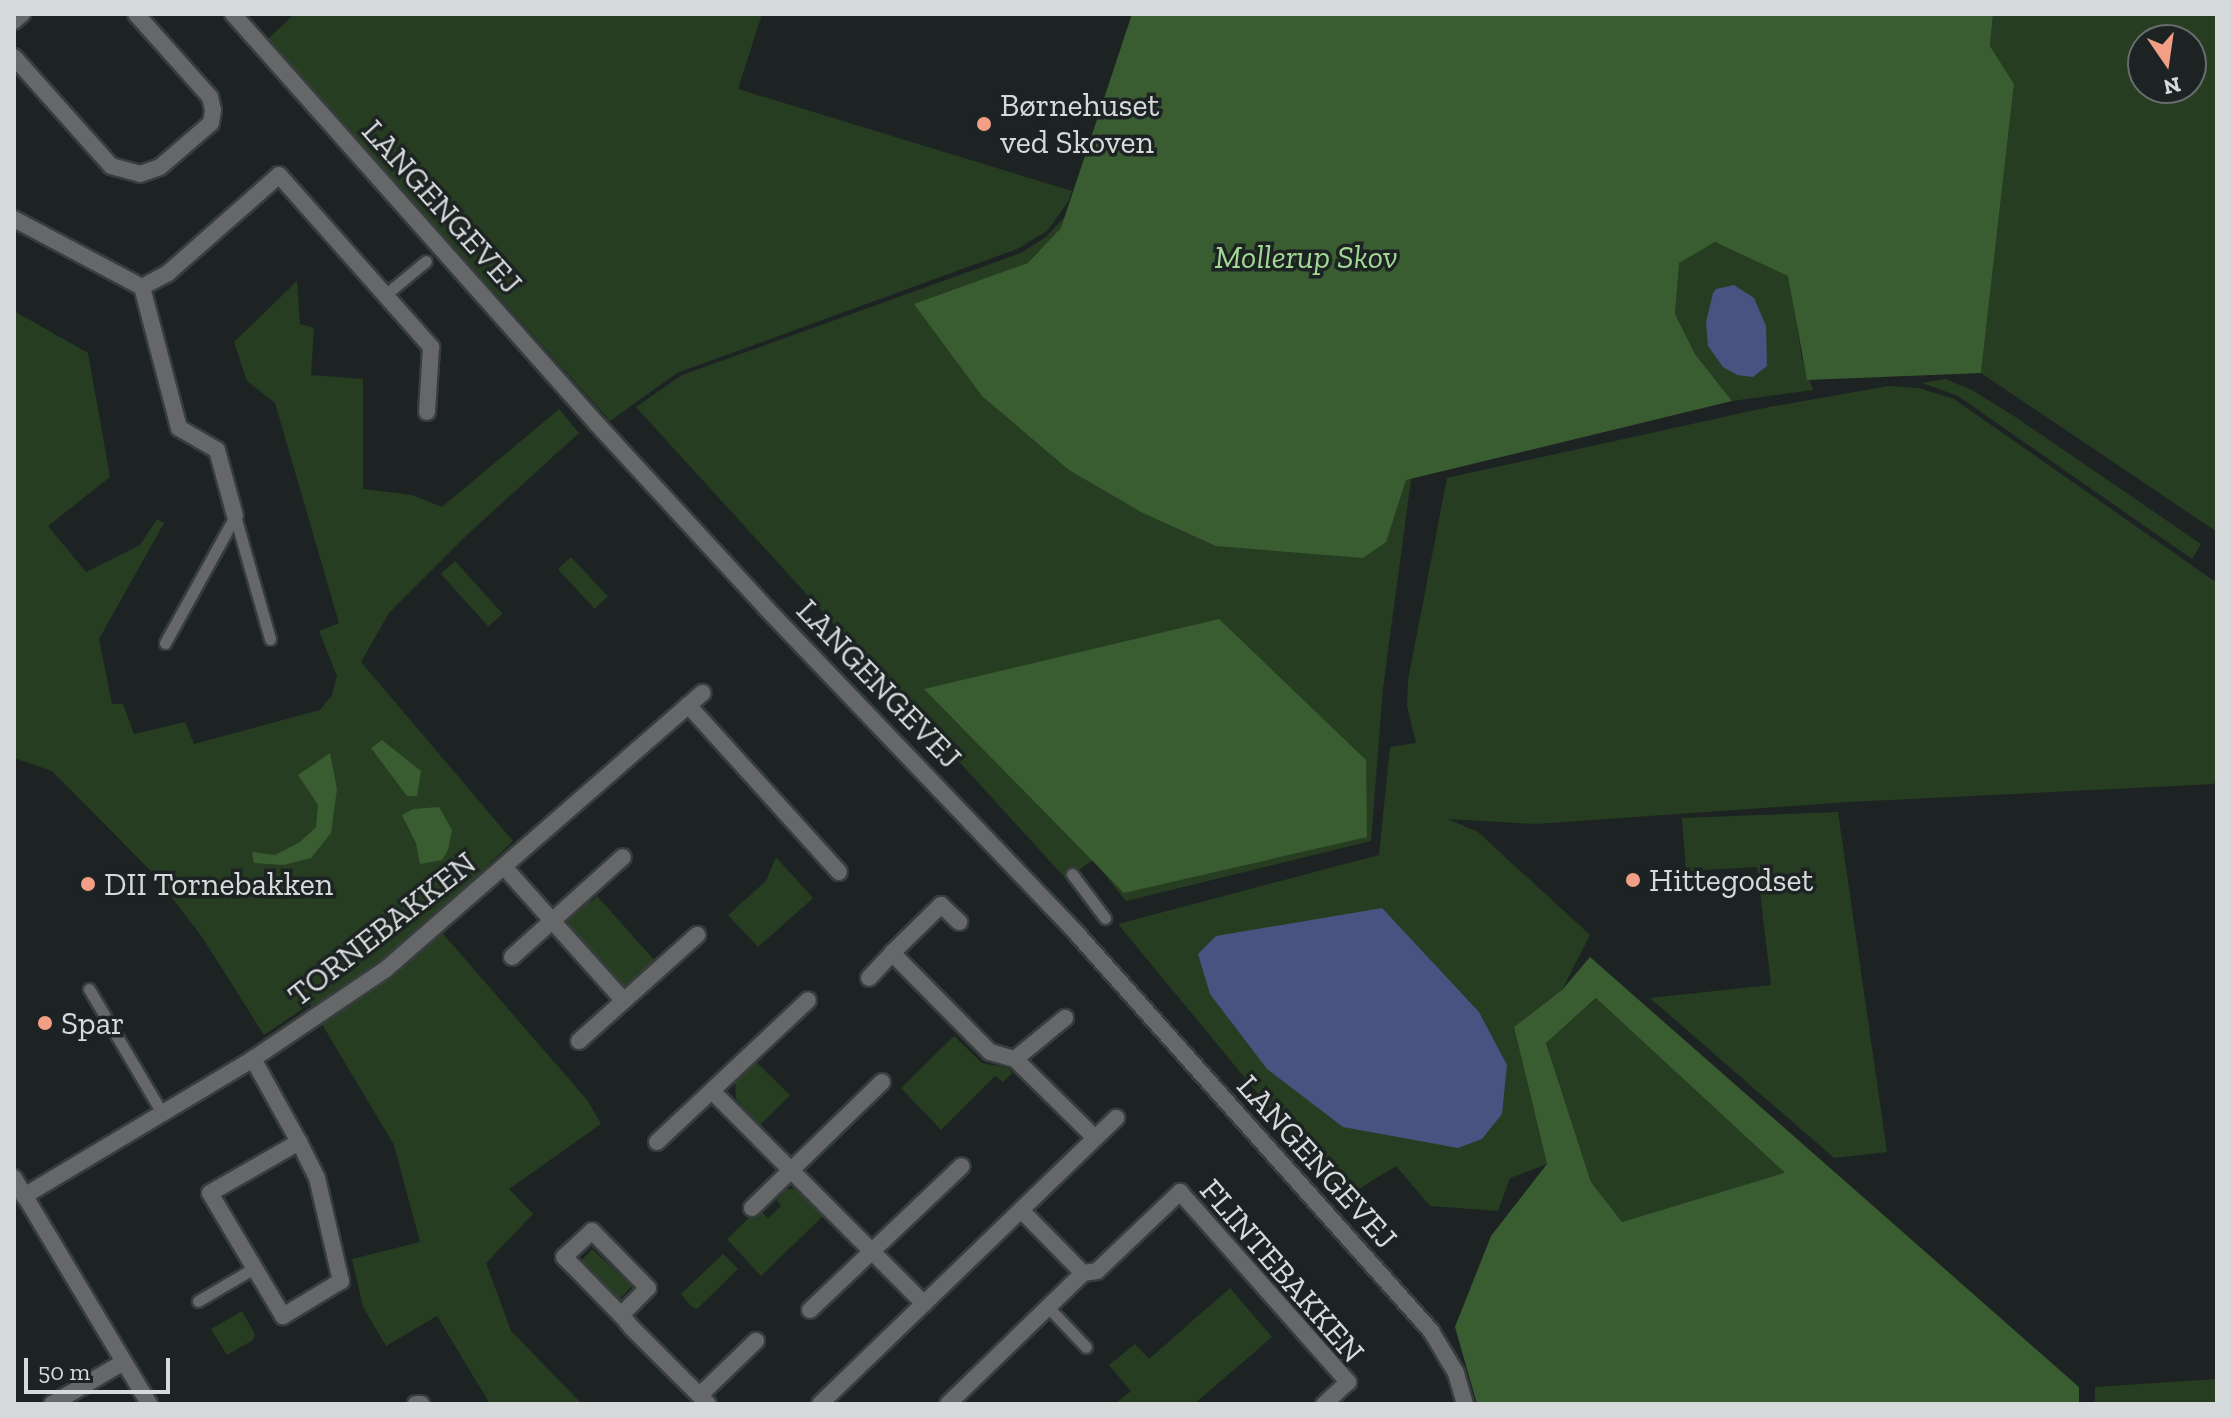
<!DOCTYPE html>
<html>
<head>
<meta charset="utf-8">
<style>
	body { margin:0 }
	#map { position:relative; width:2231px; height:1418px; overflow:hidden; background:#1d2323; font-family:"Zilla Slab",serif }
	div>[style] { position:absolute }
	.green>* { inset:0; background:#263d21; transform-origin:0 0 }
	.forest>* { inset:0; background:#3a5c31 }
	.water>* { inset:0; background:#4a5282 }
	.roads { filter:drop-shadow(2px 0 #373d3d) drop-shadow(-2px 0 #373d3d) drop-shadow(0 2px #373d3d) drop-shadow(0 -2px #373d3d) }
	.service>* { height:11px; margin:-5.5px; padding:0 5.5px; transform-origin:5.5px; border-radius:5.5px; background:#656768 }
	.minor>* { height:16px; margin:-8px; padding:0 8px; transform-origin:8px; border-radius:8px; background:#656768 }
	.tertiary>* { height:16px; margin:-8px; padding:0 8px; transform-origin:8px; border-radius:8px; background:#656768 }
	.dots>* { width:22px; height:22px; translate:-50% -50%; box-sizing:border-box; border:4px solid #1d2323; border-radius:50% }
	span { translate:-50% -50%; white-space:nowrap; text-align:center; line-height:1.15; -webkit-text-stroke:7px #1d2323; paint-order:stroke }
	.poi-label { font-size:32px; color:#d7dadb }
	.left { translate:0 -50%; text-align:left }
	.street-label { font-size:32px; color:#d7dadb }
	.park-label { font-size:32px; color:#a2d894; font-style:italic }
	.frame { position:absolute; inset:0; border:16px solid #d7dadb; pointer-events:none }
	.north { position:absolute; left:2127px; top:24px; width:80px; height:80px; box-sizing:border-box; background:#1d2323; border:2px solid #676c6d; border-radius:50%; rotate:167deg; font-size:22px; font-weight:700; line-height:32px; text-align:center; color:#d7dadb }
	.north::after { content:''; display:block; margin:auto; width:28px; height:36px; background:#f39f85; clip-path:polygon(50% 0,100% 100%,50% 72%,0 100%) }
	.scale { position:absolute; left:24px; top:1358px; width:146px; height:36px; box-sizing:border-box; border:4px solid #d7dadb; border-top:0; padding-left:10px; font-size:24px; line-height:28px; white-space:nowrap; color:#d7dadb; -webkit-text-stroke:6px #1d2323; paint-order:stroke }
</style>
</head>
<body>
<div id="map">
	<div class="green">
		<div style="clip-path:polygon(294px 14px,762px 14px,738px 89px,1072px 191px,1068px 202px,1047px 231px,1017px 249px,677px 373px,610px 421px,268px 39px)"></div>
		<div style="clip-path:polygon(evenodd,1993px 14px,2217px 14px,2217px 532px,1981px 373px,2014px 84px,1990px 46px,1993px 14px,2143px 40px,2191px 40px,2191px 88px,2143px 88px,2143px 40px)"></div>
		<div style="clip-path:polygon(1070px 211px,1418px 428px,1383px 688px,1371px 841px,1126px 901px,1093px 860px,1066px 879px,636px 407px,682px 375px,1021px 253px,1046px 237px)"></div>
		<div style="clip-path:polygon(1715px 242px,1789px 275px,1802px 359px,1813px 390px,1732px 401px,1695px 354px,1675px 314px,1678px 263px)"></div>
		<div style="clip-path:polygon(297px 281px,300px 324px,314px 328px,311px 375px,363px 379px,363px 489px,412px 495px,442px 507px,559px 409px,579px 433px,469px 533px,389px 613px,361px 662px,513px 841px,431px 920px,588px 1101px,601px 1124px,509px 1189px,533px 1214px,486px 1263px,511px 1331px,582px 1404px,490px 1404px,437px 1316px,386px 1346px,363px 1307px,352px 1259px,420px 1242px,394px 1145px,310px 1004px,264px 1035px,202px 937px,153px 873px,52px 771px,14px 758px,14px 311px,88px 353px,110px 477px,48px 526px,86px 572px,140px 545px,157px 519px,164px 523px,99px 639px,112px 704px,123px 704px,134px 734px,185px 722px,194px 744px,320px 710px,332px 695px,337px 676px,319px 631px,339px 623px,275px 403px,247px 381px,234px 342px)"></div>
		<div style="clip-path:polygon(1945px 379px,1972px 390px,2014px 416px,2201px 544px,2192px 559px,1958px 396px,1922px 383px)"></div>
		<div style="clip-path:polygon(1889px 386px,1919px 388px,1954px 399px,2217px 583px,2217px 771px,2214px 784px,1849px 802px,1536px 824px,1448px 819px,1478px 832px,1590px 935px,1562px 990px,1514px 1027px,1547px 1164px,1510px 1178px,1498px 1211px,1430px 1206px,1396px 1166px,1344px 1198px,1118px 924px,1379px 855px,1390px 747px,1416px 743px,1407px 706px,1408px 680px,1447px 478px,1769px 407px)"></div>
		<div style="left:571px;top:557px;width:54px;height:18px;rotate:47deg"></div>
		<div style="left:455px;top:561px;width:71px;height:19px;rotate:48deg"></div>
		<div style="clip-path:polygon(1838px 812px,1887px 1152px,1834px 1158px,1650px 998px,1771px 985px,1757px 867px,1686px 871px,1682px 818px)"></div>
		<div style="clip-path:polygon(776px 857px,813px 898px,758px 947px,728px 915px,766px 881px)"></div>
		<div style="clip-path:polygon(597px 896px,656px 962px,634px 985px,619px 985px,568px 929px,568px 915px,586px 898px,591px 902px)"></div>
		<div style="clip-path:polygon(1597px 998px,1785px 1173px,1622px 1222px,1591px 1182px,1546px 1042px)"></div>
		<div style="clip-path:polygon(954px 1036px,982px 1063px,1008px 1068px,1012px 1073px,1003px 1082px,995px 1076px,941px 1130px,901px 1088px)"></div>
		<div style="clip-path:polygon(756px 1062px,790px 1095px,760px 1125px,736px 1099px,735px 1082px)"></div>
		<div style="clip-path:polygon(786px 1189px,800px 1189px,825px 1214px,761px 1276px,727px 1239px,758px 1209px,768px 1218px,781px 1206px,777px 1200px)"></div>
		<div style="clip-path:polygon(592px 1249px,632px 1286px,618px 1301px,583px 1267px,582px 1260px)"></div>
		<div style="clip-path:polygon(723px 1254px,738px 1269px,697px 1309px,691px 1306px,681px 1294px)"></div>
		<div style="clip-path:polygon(1230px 1288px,1272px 1337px,1194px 1404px,1115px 1404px,1131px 1391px,1109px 1365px,1135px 1344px,1149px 1359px)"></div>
		<div style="clip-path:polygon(242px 1311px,255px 1334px,253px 1340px,227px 1355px,211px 1329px)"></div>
		<div style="clip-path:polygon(2217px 1379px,2217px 1404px,2095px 1404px,2095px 1387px)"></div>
	</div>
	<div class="forest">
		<div style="clip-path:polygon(1132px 14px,1993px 14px,1990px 46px,2014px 84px,1981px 373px,1807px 380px,1788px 276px,1715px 242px,1679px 263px,1675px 314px,1695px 354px,1732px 401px,1406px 480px,1386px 542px,1363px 558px,1216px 546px,1143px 513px,1069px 470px,982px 396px,914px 304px,1028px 263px,1061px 228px)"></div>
		<div style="clip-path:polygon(1219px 619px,1366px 760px,1367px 837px,1124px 893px,924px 689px)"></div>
		<div style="clip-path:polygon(382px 740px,421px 771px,417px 796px,407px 796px,371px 748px)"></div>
		<div style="clip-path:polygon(330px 753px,337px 789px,331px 833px,311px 858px,284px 865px,254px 863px,252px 852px,275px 855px,300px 842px,316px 827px,318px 805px,298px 775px)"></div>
		<div style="clip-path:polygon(439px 807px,452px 830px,448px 850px,442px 860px,420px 864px,416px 843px,402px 815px,413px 809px)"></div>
		<div style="clip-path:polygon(evenodd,1590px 957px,2079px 1387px,2079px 1404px,1477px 1404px,1455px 1327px,1491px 1236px,1547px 1164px,1514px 1027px,1562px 990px,1590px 957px,1596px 998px,1784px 1172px,1784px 1173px,1622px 1222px,1591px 1182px,1546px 1043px,1596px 998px)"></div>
	</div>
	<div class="water">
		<div style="clip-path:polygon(1734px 285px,1754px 298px,1766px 326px,1767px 366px,1753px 377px,1737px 375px,1723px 367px,1708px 346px,1706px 322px,1713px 293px,1716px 289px)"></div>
		<div style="clip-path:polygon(1382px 908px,1479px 1012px,1507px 1065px,1502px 1114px,1482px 1139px,1458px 1148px,1343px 1127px,1267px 1069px,1210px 994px,1198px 954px,1216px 936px)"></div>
	</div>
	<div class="roads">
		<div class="service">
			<div style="left:385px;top:295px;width:53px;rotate:-39.7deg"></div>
			<div style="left:165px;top:643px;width:145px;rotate:-61.1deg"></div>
			<div style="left:235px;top:516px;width:128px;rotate:74.1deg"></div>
			<div style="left:1072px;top:874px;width:55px;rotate:53.1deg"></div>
			<div style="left:89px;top:989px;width:144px;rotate:59.5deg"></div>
			<div style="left:198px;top:1301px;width:65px;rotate:-30.5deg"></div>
			<div style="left:1048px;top:1307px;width:55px;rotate:46.5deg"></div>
		</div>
		<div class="minor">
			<div style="left:233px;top:14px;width:548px;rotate:48.4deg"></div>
			<div style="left:597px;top:424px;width:250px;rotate:47.4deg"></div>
			<div style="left:766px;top:608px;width:453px;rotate:46.3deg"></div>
			<div style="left:1079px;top:936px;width:529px;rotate:48.29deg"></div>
			<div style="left:1431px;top:1331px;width:49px;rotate:59.2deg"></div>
			<div style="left:1456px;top:1373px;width:32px;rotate:74deg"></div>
			<div style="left:14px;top:21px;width:11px;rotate:-41deg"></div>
			<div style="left:14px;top:57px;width:146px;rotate:48.3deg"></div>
			<div style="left:111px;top:166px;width:30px;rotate:15deg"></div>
			<div style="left:140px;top:174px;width:21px;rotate:-19deg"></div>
			<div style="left:160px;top:167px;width:67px;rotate:-40.8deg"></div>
			<div style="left:211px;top:123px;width:13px;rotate:-81deg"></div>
			<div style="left:213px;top:110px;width:13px;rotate:-103deg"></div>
			<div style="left:210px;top:97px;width:111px;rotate:-131.7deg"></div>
			<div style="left:14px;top:219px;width:145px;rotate:28deg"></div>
			<div style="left:142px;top:287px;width:30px;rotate:-28deg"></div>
			<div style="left:168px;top:273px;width:148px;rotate:-41.4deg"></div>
			<div style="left:279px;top:175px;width:230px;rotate:48.5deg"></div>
			<div style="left:431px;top:347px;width:65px;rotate:93.5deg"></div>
			<div style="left:142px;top:287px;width:146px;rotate:75.3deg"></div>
			<div style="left:179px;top:428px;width:44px;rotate:30.1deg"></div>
			<div style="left:217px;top:450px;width:68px;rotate:74.7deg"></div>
			<div style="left:688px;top:705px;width:225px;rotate:47.9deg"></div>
			<div style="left:505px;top:868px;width:178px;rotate:48.2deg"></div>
			<div style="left:892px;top:953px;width:69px;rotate:-44.4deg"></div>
			<div style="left:941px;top:905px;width:25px;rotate:43deg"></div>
			<div style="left:512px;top:957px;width:149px;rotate:-42deg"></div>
			<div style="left:869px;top:978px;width:34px;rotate:-47deg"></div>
			<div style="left:892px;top:953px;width:139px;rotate:45.3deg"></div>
			<div style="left:990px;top:1052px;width:26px;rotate:16deg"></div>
			<div style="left:1015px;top:1059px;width:112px;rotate:44.6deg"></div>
			<div style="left:579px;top:1041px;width:159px;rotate:-41.9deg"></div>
			<div style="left:253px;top:1059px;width:95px;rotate:61deg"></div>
			<div style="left:299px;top:1142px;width:40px;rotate:63.4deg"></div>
			<div style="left:317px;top:1178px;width:106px;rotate:76.9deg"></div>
			<div style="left:341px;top:1281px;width:68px;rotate:148.9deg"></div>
			<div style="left:283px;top:1316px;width:143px;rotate:-120.7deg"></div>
			<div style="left:210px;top:1193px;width:103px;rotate:-29.8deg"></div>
			<div style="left:1015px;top:1059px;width:65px;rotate:-39.4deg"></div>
			<div style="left:713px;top:1092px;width:299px;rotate:45.1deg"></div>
			<div style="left:657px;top:1142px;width:207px;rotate:-43.2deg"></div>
			<div style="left:24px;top:1196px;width:267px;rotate:-30.9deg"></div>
			<div style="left:253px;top:1059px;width:161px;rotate:-34.1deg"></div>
			<div style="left:386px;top:969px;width:420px;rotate:-41.1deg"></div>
			<div style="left:752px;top:1208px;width:181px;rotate:-44.1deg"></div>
			<div style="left:1021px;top:1210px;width:88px;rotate:45.5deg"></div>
			<div style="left:810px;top:1310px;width:209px;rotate:-43.5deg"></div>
			<div style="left:621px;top:1315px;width:38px;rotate:-45deg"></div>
			<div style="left:648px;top:1288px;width:80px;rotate:-134.5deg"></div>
			<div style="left:592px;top:1231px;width:38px;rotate:137deg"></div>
			<div style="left:564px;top:1257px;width:20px;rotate:45deg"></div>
			<div style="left:578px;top:1271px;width:62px;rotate:45.7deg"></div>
			<div style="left:621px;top:1315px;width:9px;rotate:49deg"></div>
			<div style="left:627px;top:1322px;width:8px;rotate:50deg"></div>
			<div style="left:632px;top:1328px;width:107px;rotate:45deg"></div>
			<div style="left:700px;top:1395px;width:78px;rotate:-44deg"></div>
			<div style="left:52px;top:1404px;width:83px;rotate:-30.3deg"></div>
			<div style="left:416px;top:1404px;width:5px"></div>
			<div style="left:820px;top:1404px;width:412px;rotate:-44deg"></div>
			<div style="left:948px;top:1404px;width:188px;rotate:-44.1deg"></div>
			<div style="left:1083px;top:1273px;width:14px;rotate:-8deg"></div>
			<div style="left:1097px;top:1271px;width:115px;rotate:-43.6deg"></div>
			<div style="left:1180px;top:1192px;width:254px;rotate:48.5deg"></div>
			<div style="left:1348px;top:1382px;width:33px;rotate:137deg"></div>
		</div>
		<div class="tertiary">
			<div style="left:14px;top:1178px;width:263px;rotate:59.1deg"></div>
		</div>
	</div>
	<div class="dots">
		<div style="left:984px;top:124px;background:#f39f85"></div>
		<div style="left:1633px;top:880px;background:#f39f85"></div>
		<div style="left:88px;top:884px;background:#f39f85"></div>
		<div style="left:45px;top:1023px;background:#f39f85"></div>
	</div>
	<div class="poi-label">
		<span class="left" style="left:1000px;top:124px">Børnehuset<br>ved Skoven</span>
		<span class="left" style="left:1649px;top:880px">Hittegodset</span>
		<span class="left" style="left:104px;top:884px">DII Tornebakken</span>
		<span class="left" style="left:61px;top:1023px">Spar</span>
	</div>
	<div class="street-label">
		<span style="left:442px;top:207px;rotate:48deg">LANGENGEVEJ</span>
		<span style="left:879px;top:684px;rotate:46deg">LANGENGEVEJ</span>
		<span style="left:382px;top:929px;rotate:-38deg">TORNEBAKKEN</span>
		<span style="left:1317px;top:1162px;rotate:48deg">LANGENGEVEJ</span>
		<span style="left:1282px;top:1271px;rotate:49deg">FLINTEBAKKEN</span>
	</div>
	<div class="park-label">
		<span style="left:1306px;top:257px">Mollerup Skov</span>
	</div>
	<div class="frame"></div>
	<div class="north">N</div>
	<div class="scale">50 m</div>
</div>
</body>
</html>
